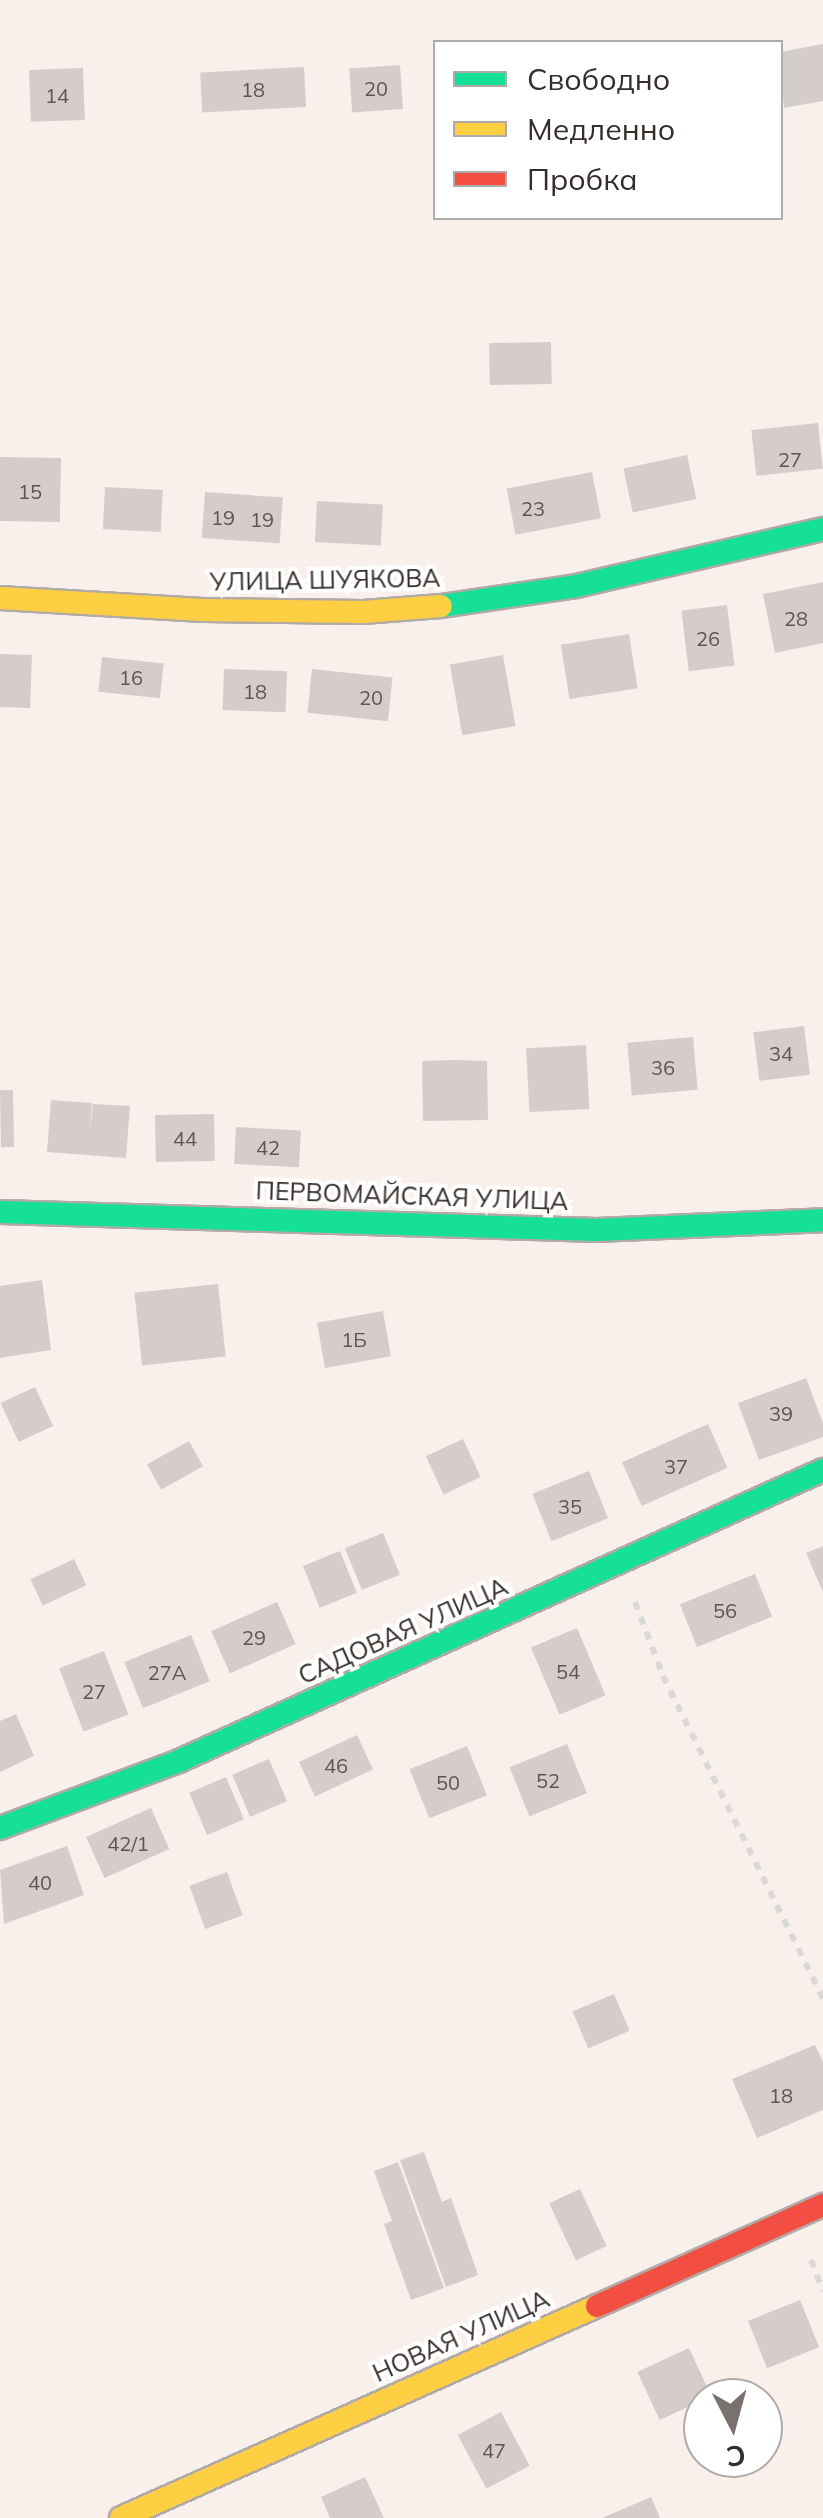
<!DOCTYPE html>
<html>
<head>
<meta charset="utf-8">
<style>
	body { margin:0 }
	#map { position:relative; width:823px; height:2518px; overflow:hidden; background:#f9f0ec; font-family:Mulish,sans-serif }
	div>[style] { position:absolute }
	.building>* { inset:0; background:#d5cdc9; transform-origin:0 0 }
	.path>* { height:6px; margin-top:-3px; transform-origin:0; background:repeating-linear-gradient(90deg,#dbd9d8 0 8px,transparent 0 16px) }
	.roads { filter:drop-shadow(2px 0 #b1aaa6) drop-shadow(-2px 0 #b1aaa6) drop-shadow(0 2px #b1aaa6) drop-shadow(0 -2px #b1aaa6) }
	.fast>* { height:22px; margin:-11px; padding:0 11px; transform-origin:11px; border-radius:11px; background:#16e098 }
	.slow>* { height:22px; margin:-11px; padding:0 11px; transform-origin:11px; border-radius:11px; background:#ffcf43 }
	.jam>* { height:22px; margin:-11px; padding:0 11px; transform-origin:11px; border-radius:11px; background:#f24e42 }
	span { translate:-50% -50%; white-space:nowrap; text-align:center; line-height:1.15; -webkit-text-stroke:8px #fff; paint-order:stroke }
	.number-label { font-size:20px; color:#5c5551 }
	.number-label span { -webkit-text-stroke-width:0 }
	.street-label { font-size:25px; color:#342d29 }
	.legend { position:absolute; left:433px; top:40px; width:350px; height:180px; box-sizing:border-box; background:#fff; border:2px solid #aeaba9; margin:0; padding:12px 18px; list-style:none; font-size:30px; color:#342d29 }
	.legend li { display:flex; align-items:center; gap:20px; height:50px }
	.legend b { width:50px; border:2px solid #aeaba9 }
	.north { position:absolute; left:683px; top:2378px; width:100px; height:100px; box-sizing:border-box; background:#fff; border:2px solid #aeaba9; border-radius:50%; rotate:174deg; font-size:28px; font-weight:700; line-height:40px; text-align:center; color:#342d29 }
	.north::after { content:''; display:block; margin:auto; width:35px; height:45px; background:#79716d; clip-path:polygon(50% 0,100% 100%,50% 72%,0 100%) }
</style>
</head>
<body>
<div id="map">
	<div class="building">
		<div style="clip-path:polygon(823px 44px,823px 101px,784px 108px,780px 52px)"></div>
		<div style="left:400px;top:65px;width:44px;height:51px;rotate:86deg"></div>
		<div style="left:304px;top:67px;width:40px;height:104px;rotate:87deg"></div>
		<div style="left:83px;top:68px;width:52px;height:54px;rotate:88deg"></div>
		<div style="left:551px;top:342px;width:42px;height:62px;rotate:89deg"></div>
		<div style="left:818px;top:423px;width:46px;height:67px;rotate:84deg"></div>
		<div style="left:687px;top:455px;width:45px;height:65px;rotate:78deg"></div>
		<div style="left:0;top:457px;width:61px;height:64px;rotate:1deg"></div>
		<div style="left:592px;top:472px;width:47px;height:87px;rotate:79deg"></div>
		<div style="left:105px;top:487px;width:58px;height:42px;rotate:3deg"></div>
		<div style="left:205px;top:492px;width:78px;height:46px;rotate:4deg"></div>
		<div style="left:317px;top:501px;width:66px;height:41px;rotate:3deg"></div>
		<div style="clip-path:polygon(823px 582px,823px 643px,775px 653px,763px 594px)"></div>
		<div style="left:727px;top:605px;width:61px;height:46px;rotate:83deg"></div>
		<div style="left:629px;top:634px;width:55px;height:69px;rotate:81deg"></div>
		<div style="left:0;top:654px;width:32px;height:53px;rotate:2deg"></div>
		<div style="left:503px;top:655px;width:72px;height:54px;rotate:80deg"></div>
		<div style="left:102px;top:657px;width:62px;height:35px;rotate:6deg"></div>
		<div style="left:224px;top:669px;width:63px;height:41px;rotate:2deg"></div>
		<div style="left:312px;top:669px;width:81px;height:44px;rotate:6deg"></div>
		<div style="left:804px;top:1026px;width:49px;height:51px;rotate:83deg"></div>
		<div style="left:693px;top:1037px;width:53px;height:66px;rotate:85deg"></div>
		<div style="left:586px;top:1045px;width:64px;height:60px;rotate:87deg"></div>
		<div style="clip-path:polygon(454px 1060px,487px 1061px,488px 1120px,423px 1121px,422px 1061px)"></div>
		<div style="left:13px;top:1090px;width:57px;height:13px;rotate:89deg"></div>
		<div style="clip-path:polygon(51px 1100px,92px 1103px,90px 1130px,93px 1104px,130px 1106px,126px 1158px,47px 1152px)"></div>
		<div style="left:214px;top:1114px;width:47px;height:59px;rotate:89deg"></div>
		<div style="left:236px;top:1127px;width:65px;height:37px;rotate:3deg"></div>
		<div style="clip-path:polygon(42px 1280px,51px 1350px,0 1358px,0 1286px)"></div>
		<div style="left:218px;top:1284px;width:73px;height:84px;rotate:84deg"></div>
		<div style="left:383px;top:1311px;width:46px;height:67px;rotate:80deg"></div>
		<div style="clip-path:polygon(806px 1378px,823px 1423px,823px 1437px,759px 1460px,738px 1403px)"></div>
		<div style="left:35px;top:1387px;width:43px;height:38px;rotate:65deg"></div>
		<div style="left:708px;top:1424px;width:48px;height:94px;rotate:66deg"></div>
		<div style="left:463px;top:1439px;width:42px;height:41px;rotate:65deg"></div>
		<div style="left:189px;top:1441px;width:29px;height:48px;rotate:61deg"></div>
		<div style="left:589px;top:1471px;width:51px;height:61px;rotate:68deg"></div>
		<div style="left:383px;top:1533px;width:45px;height:41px;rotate:68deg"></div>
		<div style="clip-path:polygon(823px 1546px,823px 1592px,806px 1553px)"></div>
		<div style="left:340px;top:1551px;width:45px;height:40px;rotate:68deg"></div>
		<div style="left:74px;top:1559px;width:29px;height:48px;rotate:65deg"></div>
		<div style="left:755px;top:1574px;width:46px;height:81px;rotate:68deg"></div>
		<div style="left:277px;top:1602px;width:46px;height:72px;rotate:66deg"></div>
		<div style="left:577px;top:1628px;width:73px;height:50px;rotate:67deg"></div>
		<div style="left:191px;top:1635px;width:50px;height:72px;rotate:68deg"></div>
		<div style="left:104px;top:1651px;width:68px;height:48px;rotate:69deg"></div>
		<div style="clip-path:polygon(16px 1714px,34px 1756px,0 1772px,0 1721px)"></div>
		<div style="left:357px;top:1735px;width:38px;height:64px;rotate:65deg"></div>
		<div style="left:567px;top:1744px;width:53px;height:62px;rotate:68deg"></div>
		<div style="left:467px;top:1746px;width:53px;height:62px;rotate:68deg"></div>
		<div style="left:269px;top:1759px;width:46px;height:40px;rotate:67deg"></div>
		<div style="left:226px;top:1777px;width:46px;height:40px;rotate:67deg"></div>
		<div style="left:151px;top:1808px;width:45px;height:71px;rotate:66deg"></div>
		<div style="clip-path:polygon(67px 1846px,84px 1895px,4px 1924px,0 1870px)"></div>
		<div style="left:227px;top:1872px;width:46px;height:40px;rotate:70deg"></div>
		<div style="left:614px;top:1994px;width:40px;height:45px;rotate:67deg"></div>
		<div style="clip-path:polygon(815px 2045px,823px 2062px,823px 2110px,757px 2138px,732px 2079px)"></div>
		<div style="clip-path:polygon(424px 2152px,442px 2202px,451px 2198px,478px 2275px,446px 2287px,400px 2160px)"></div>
		<div style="clip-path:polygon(398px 2162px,444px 2288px,411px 2300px,384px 2224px,392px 2221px,374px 2171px)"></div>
		<div style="left:580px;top:2189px;width:63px;height:34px;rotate:65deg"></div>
		<div style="left:800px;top:2300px;width:51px;height:56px;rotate:68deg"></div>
		<div style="left:689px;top:2348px;width:53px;height:57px;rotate:65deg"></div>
		<div style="left:501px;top:2412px;width:61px;height:49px;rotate:62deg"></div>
		<div style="clip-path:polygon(365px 2477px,384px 2518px,330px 2518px,321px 2497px)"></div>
		<div style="clip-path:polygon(651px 2497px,660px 2518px,602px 2518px)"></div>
	</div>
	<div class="path">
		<div style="left:635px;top:1602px;width:79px;rotate:69.3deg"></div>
		<div style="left:663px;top:1676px;width:360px;rotate:63.6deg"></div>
		<div style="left:811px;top:2260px;width:33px;rotate:69deg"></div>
	</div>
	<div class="roads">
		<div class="fast">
			<div style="left:441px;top:606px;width:136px;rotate:-8.4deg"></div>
			<div style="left:576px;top:586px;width:253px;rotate:-13deg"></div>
			<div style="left:0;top:1212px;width:597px;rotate:1.73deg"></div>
			<div style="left:597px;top:1230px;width:226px;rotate:-2.5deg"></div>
			<div style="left:0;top:1828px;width:191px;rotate:-20.5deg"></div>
			<div style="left:179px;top:1761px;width:707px;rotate:-24.32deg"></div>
		</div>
		<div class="slow">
			<div style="left:0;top:598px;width:203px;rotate:3.4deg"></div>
			<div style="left:203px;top:610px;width:160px;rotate:0.7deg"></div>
			<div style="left:363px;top:612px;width:78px;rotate:-4.4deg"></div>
			<div style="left:121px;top:2518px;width:521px;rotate:-24.01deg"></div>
		</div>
		<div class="jam">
			<div style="left:597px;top:2306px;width:248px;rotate:-24.1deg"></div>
		</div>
	</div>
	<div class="number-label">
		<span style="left:376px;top:88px">20</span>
		<span style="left:253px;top:89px">18</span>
		<span style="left:57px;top:95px">14</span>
		<span style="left:790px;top:459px">27</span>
		<span style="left:30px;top:491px">15</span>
		<span style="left:533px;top:508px">23</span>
		<span style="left:223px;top:517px">19</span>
		<span style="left:262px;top:519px">19</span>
		<span style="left:796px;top:618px">28</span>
		<span style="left:708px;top:638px">26</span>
		<span style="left:131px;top:677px">16</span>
		<span style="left:255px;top:691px">18</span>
		<span style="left:371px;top:697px">20</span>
		<span style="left:781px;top:1053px">34</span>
		<span style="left:663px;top:1067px">36</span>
		<span style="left:185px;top:1138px">44</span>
		<span style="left:268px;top:1147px">42</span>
		<span style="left:354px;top:1339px">1Б</span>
		<span style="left:781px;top:1413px">39</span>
		<span style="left:676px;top:1466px">37</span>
		<span style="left:570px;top:1506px">35</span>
		<span style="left:725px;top:1610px">56</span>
		<span style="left:254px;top:1637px">29</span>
		<span style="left:568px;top:1671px">54</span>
		<span style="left:167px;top:1672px">27А</span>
		<span style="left:94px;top:1691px">27</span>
		<span style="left:336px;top:1765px">46</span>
		<span style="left:548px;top:1780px">52</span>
		<span style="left:448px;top:1782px">50</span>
		<span style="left:128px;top:1843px">42/1</span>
		<span style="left:40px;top:1882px">40</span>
		<span style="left:781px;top:2095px">18</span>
		<span style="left:494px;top:2450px">47</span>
	</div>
	<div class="street-label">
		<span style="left:325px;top:580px;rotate:-1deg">УЛИЦА ШУЯКОВА</span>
		<span style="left:412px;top:1196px;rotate:2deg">ПЕРВОМАЙСКАЯ УЛИЦА</span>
		<span style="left:403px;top:1631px;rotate:-24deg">САДОВАЯ УЛИЦА</span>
		<span style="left:461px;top:2336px;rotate:-24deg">НОВАЯ УЛИЦА</span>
	</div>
	<ul class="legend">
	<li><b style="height:12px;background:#16e098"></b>Свободно</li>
	<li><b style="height:12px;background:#ffcf43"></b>Медленно</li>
	<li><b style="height:12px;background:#f24e42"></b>Пробка</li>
	</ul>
	<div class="north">С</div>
</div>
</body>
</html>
